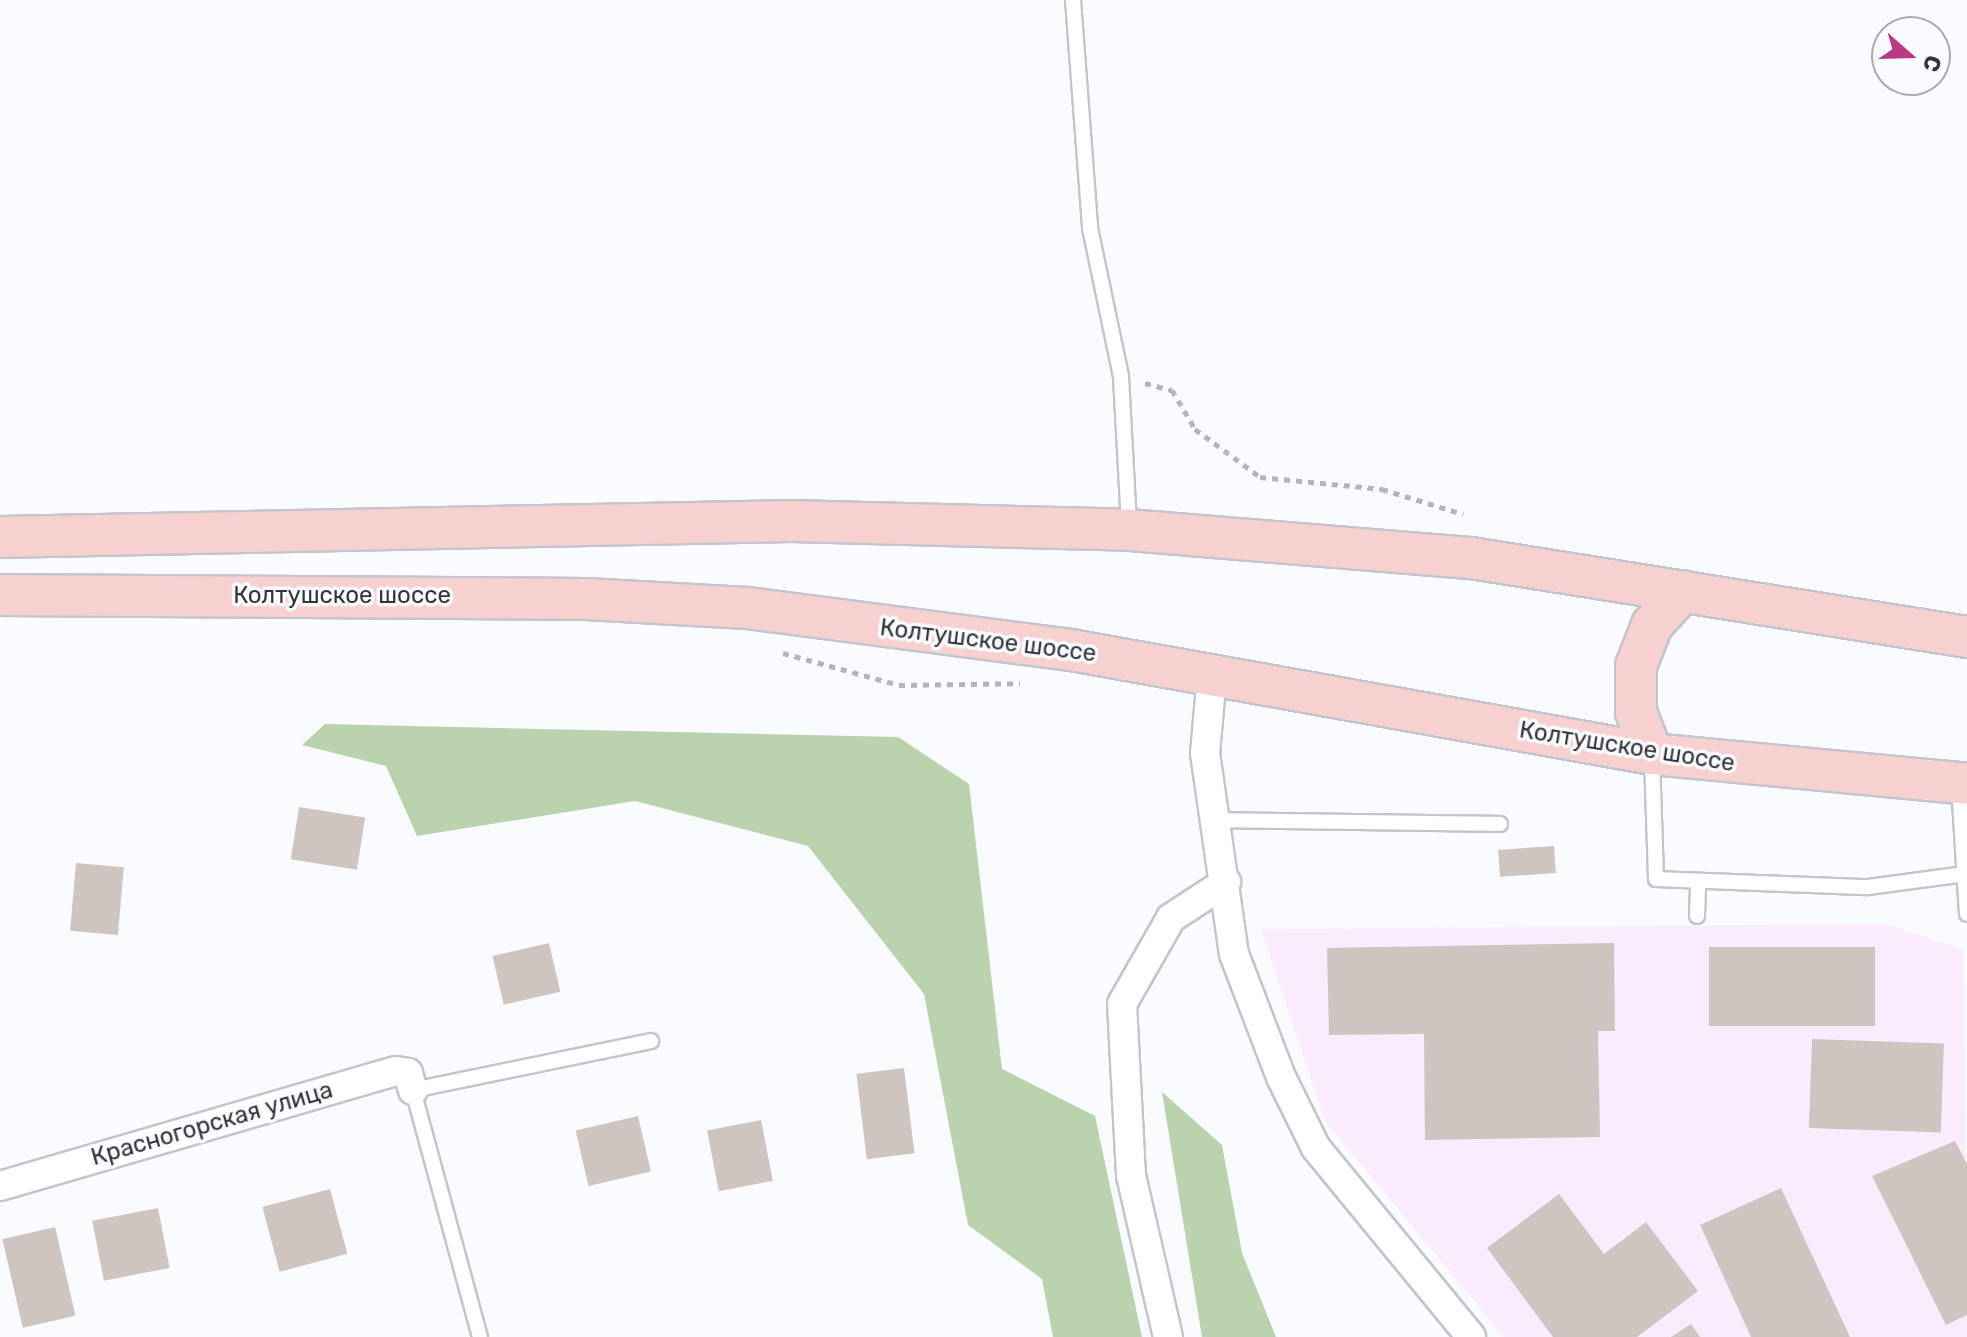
<!DOCTYPE html>
<html>
<head>
<meta charset="utf-8">
<style>
	body { margin:0 }
	#map { position:relative; width:1967px; height:1337px; overflow:hidden; background:#fafbfe; font-family:Rubik,sans-serif }
	div>[style] { position:absolute }
	.industrial>* { inset:0; background:#fbebfe }
	.forest>* { inset:0; background:#bad2ad }
	.building>* { inset:0; background:#cec5c1; transform-origin:0 0 }
	.path>* { height:5px; margin-top:-2.5px; transform-origin:0; background:repeating-linear-gradient(90deg,#b4b5b8 0 6px,transparent 0 12px) }
	.roads { filter:drop-shadow(2px 0 #c3c5cd) drop-shadow(-2px 0 #c3c5cd) drop-shadow(0 2px #c3c5cd) drop-shadow(0 -2px #c3c5cd) }
	.lane>* { height:14px; margin:-7px; padding:0 7px; transform-origin:7px; border-radius:7px; background:#fff }
	.street>* { height:28px; margin:-14px; padding:0 14px; transform-origin:14px; border-radius:14px; background:#fff }
	.secondary>* { height:40px; margin:-20px; padding:0 20px; transform-origin:20px; border-radius:20px; background:#f7d0d0 }
	span { translate:-50% -50%; white-space:nowrap; text-align:center; line-height:1.15; -webkit-text-stroke:7px #fafbfe; paint-order:stroke }
	.street-label { font-size:24px; color:#333437 }
	.north { position:absolute; left:1871px; top:16px; width:80px; height:80px; box-sizing:border-box; background:#fafbfe; border:2px solid #aaabae; border-radius:50%; rotate:110deg; font-size:22px; font-weight:700; line-height:32px; text-align:center; color:#333437 }
	.north::after { content:''; display:block; margin:auto; width:28px; height:36px; background:#bb3982; clip-path:polygon(50% 0,100% 100%,50% 72%,0 100%) }
</style>
</head>
<body>
<div id="map">
	<div class="industrial">
		<div style="clip-path:polygon(1886px 924px,1964px 950px,1967px 1337px,1504px 1337px,1325px 1121px,1261px 929px)"></div>
	</div>
	<div class="forest">
		<div style="clip-path:polygon(325px 724px,898px 737px,969px 784px,1002px 1069px,1095px 1116px,1142px 1337px,1053px 1337px,1042px 1279px,968px 1225px,924px 994px,808px 846px,635px 801px,417px 836px,386px 766px,302px 745px)"></div>
		<div style="clip-path:polygon(1162px 1092px,1222px 1145px,1242px 1253px,1276px 1337px,1202px 1337px)"></div>
	</div>
	<div class="building">
		<div style="left:299px;top:807px;width:67px;height:53px;rotate:9deg"></div>
		<div style="left:1554px;top:846px;width:27px;height:56px;rotate:86deg"></div>
		<div style="left:76px;top:863px;width:48px;height:68px;rotate:5deg"></div>
		<div style="left:549px;top:943px;width:50px;height:58px;rotate:77deg"></div>
		<div style="clip-path:polygon(1614px 943px,1615px 1031px,1598px 1031px,1600px 1137px,1425px 1140px,1424px 1034px,1329px 1035px,1327px 948px)"></div>
		<div style="left:1709px;top:947px;width:166px;height:79px"></div>
		<div style="left:1812px;top:1039px;width:132px;height:89px;rotate:2deg"></div>
		<div style="left:904px;top:1068px;width:86px;height:48px;rotate:83deg"></div>
		<div style="left:638px;top:1116px;width:57px;height:64px;rotate:77deg"></div>
		<div style="left:761px;top:1120px;width:62px;height:55px;rotate:79deg"></div>
		<div style="clip-path:polygon(1955px 1141px,1967px 1164px,1967px 1315px,1946px 1325px,1872px 1176px)"></div>
		<div style="clip-path:polygon(1781px 1188px,1850px 1337px,1751px 1337px,1700px 1225px)"></div>
		<div style="left:330px;top:1189px;width:67px;height:70px;rotate:75deg"></div>
		<div style="clip-path:polygon(1559px 1194px,1604px 1254px,1646px 1222px,1698px 1291px,1637px 1337px,1553px 1337px,1487px 1248px)"></div>
		<div style="left:158px;top:1208px;width:61px;height:67px;rotate:79deg"></div>
		<div style="left:55px;top:1227px;width:91px;height:54px;rotate:77deg"></div>
		<div style="clip-path:polygon(1691px 1324px,1700px 1337px,1671px 1337px)"></div>
	</div>
	<div class="path">
		<div style="left:1145px;top:383px;width:28px;rotate:15deg"></div>
		<div style="left:1172px;top:390px;width:45px;rotate:59.5deg"></div>
		<div style="left:1195px;top:429px;width:81px;rotate:36.4deg"></div>
		<div style="left:1260px;top:477px;width:123px;rotate:5.6deg"></div>
		<div style="left:1382px;top:489px;width:85px;rotate:17.2deg"></div>
		<div style="left:783px;top:653px;width:120px;rotate:15.4deg"></div>
		<div style="left:899px;top:685px;width:121px;rotate:-0.9deg"></div>
	</div>
	<div class="roads">
		<div class="lane">
			<div style="left:1073px;top:0;width:229px;rotate:85.7deg"></div>
			<div style="left:1090px;top:228px;width:152px;rotate:78.2deg"></div>
			<div style="left:1121px;top:377px;width:150px;rotate:86.9deg"></div>
			<div style="left:1652px;top:757px;width:122px;rotate:88.1deg"></div>
			<div style="left:1656px;top:879px;width:212px;rotate:2.2deg"></div>
			<div style="left:1868px;top:887px;width:98px;rotate:-7.6deg"></div>
			<div style="left:1959px;top:784px;width:130px;rotate:86.5deg"></div>
			<div style="left:1213px;top:820px;width:287px;rotate:0.8deg"></div>
			<div style="left:1697px;top:916px;width:35px;rotate:-88deg"></div>
			<div style="left:480px;top:1337px;width:256px;rotate:-105.2deg"></div>
			<div style="left:413px;top:1090px;width:243px;rotate:-11.6deg"></div>
		</div>
		<div class="street">
			<div style="left:1212px;top:675px;width:78px;rotate:95.1deg"></div>
			<div style="left:1205px;top:753px;width:203px;rotate:81.8deg"></div>
			<div style="left:1234px;top:954px;width:132px;rotate:69.1deg"></div>
			<div style="left:1281px;top:1077px;width:79px;rotate:63.8deg"></div>
			<div style="left:1316px;top:1148px;width:244px;rotate:50.6deg"></div>
			<div style="left:0;top:1186px;width:412px;rotate:-16.2deg"></div>
			<div style="left:396px;top:1071px;width:12px;rotate:9deg"></div>
			<div style="left:408px;top:1073px;width:18px;rotate:74deg"></div>
			<div style="left:1168px;top:1337px;width:165px;rotate:-102.9deg"></div>
			<div style="left:1131px;top:1176px;width:172px;rotate:-93deg"></div>
			<div style="left:1122px;top:1004px;width:99px;rotate:-60.3deg"></div>
			<div style="left:1171px;top:918px;width:66px;rotate:-33.2deg"></div>
		</div>
		<div class="secondary">
			<div style="left:0;top:537px;width:792px;rotate:-1.16deg"></div>
			<div style="left:792px;top:521px;width:337px;rotate:1.5deg"></div>
			<div style="left:1129px;top:530px;width:343px;rotate:4.7deg"></div>
			<div style="left:1471px;top:558px;width:502px;rotate:9.05deg"></div>
			<div style="left:0;top:595px;width:586px;rotate:0.39deg"></div>
			<div style="left:586px;top:599px;width:161px;rotate:3.2deg"></div>
			<div style="left:747px;top:608px;width:327px;rotate:7.4deg"></div>
			<div style="left:1071px;top:650px;width:590px;rotate:10.15deg"></div>
			<div style="left:1652px;top:754px;width:316px;rotate:5.4deg"></div>
			<div style="left:1652px;top:754px;width:45px;rotate:-110.9deg"></div>
			<div style="left:1636px;top:712px;width:46px;rotate:-90deg"></div>
			<div style="left:1636px;top:666px;width:44px;rotate:-68.7deg"></div>
			<div style="left:1652px;top:625px;width:46px;rotate:-47.6deg"></div>
		</div>
	</div>
	<div class="street-label">
		<span style="left:342px;top:596px">Колтушское шоссе</span>
		<span style="left:988px;top:641px;rotate:7deg">Колтушское шоссе</span>
		<span style="left:1627px;top:747px;rotate:9deg">Колтушское шоссе</span>
		<span style="left:212px;top:1124px;rotate:-16deg">Красногорская улица</span>
	</div>
	<div class="north">С</div>
</div>
</body>
</html>
